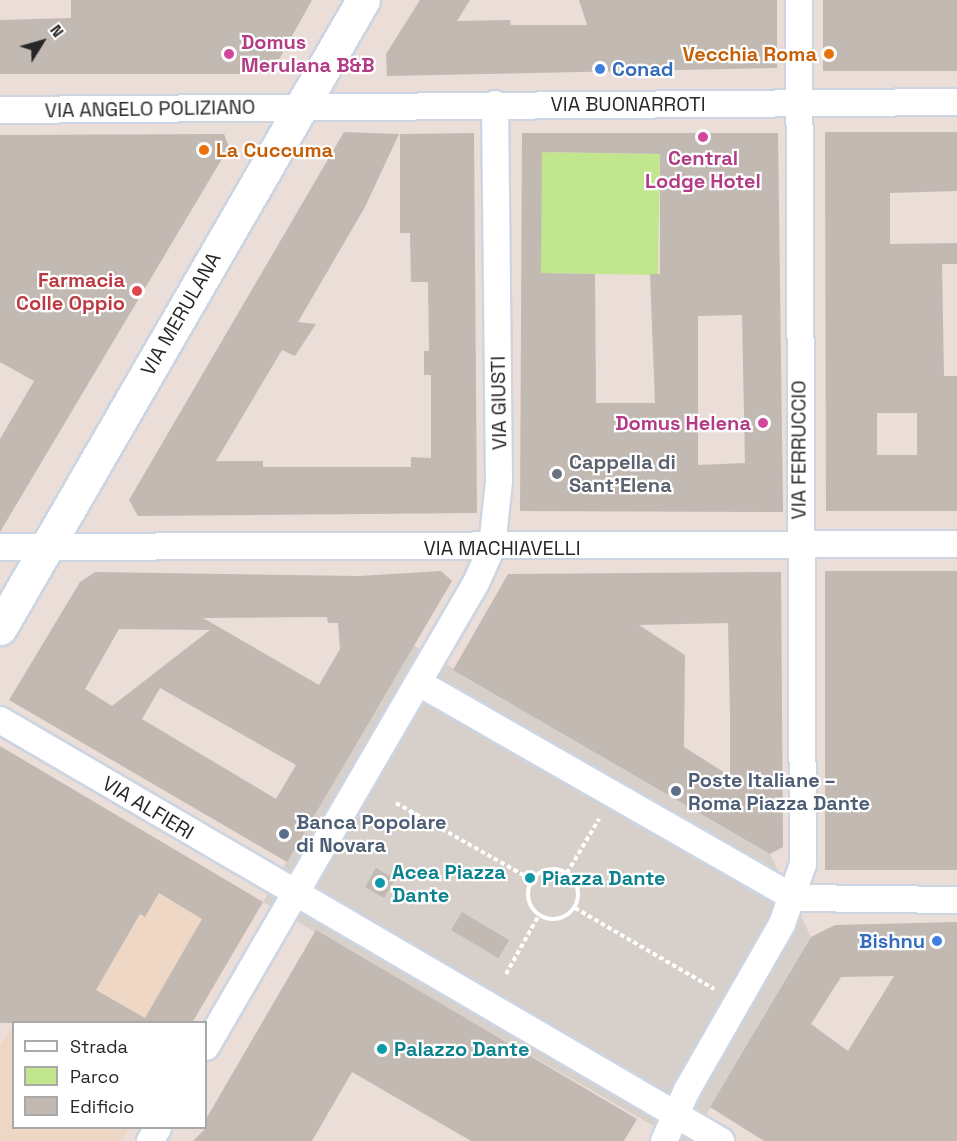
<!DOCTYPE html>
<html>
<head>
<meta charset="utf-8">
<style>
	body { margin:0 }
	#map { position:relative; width:957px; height:1141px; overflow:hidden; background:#ebddd7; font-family:"Space Grotesk",sans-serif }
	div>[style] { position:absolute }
	.education>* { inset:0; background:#eed7c4 }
	.green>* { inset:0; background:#c1e68e; transform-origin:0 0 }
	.plaza>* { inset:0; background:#d6cfca }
	.building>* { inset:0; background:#c2b9b3; transform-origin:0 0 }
	.path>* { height:4px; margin-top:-2px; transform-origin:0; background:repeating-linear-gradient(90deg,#fff 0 4.5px,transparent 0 7.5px) }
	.path>.ring { margin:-2px; padding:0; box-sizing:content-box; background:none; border:4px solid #fff; border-radius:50% }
	.roads { filter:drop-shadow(2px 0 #ccd5e2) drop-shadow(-2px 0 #ccd5e2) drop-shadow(0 2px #ccd5e2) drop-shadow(0 -2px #ccd5e2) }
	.street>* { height:26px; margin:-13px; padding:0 13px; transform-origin:13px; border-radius:13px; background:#fff }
	.secondary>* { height:33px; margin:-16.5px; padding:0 16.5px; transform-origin:16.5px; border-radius:16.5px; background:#fff }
	.dots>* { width:16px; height:16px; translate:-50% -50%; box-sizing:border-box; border:3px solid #fff; border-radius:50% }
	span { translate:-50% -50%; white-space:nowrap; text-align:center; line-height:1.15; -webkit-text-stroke:4.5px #fff; paint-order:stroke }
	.hotel-label { font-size:20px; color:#b23c85; font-weight:700 }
	.left { translate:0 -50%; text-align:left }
	.right { translate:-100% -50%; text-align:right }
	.food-label { font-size:20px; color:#c56008; font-weight:700 }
	.shop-label { font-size:20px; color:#366cbe; font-weight:700 }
	.street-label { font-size:20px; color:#272727 }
	.health-label { font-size:20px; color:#be3a42; font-weight:700 }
	.worship-label { font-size:20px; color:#5b616d; font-weight:700 }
	.service-label { font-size:20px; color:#4e5e75; font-weight:700 }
	.culture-label { font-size:20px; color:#0d838f; font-weight:700 }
	.legend { position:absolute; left:12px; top:1021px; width:195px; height:108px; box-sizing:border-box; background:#fff; border:2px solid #a9a9a9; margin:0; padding:8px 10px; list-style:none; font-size:18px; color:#272727 }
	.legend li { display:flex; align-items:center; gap:12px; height:30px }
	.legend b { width:30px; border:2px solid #a9a9a9 }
	.north { position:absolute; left:12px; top:12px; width:60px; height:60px; -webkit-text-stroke:4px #fff; paint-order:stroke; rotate:53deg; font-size:16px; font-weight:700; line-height:24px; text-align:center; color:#272727 }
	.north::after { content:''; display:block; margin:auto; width:21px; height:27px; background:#272727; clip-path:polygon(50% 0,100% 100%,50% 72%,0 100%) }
</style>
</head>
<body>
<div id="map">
	<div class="education">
		<div style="clip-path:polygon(130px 823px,263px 902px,192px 1022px,14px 1022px)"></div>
		<div style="clip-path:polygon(14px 1023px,14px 1128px,129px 1128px,121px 1141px,0 1141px,0 1046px)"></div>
	</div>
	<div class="green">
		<div style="left:542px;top:152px;width:118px;height:121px;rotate:1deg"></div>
	</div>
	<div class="plaza">
		<div style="clip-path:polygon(413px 645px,770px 854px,811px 937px,691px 1141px,680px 1141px,263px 902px)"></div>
	</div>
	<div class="building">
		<div style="clip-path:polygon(71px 0,312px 0,271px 74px,0 74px,0 20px,71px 18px)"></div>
		<div style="clip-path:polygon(420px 0,470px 0,457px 21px,510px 20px,511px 25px,587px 25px,579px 0,777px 0,777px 68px,387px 76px,386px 54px)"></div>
		<div style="left:823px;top:0;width:134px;height:71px"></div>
		<div style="clip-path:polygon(344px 132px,399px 134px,365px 207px,298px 322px,316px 324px,295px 356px,282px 350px,216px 461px,263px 461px,263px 467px,411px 467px,411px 457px,431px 458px,431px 375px,424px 375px,424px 351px,429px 351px,428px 282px,411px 282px,410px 233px,400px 233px,400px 134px,474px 133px,477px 513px,138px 516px,129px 500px)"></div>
		<div style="clip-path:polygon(evenodd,825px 132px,957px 132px,957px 191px,890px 193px,890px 244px,957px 243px,957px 264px,942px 264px,944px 376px,957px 376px,957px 511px,826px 511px,825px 132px,877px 413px,917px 413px,917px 455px,877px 455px,877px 413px)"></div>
		<div style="clip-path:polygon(evenodd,522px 133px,778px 133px,783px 512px,520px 511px,522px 133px,542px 152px,660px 154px,660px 274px,650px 274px,655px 403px,596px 403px,595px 274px,541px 273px,542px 152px,522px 133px,742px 315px,745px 463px,698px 465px,698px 316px,742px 315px)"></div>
		<div style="clip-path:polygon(224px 134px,229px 147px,0 532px,0 439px,34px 381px,0 362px,0 135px)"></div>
		<div style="clip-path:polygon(evenodd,441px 571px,452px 581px,287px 862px,9px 700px,80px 582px,95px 572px,359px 576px,441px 571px,327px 617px,328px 623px,338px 623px,340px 649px,319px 685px,203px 618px,327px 617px,441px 571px,119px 629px,210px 630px,112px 706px,85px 689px,119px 629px,441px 571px,160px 688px,296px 765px,276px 799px,142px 719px,160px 688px)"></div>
		<div style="left:825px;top:571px;width:132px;height:299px"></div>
		<div style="clip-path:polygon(evenodd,781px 572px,783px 847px,770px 854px,453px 670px,508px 574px,781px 572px,728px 623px,730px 713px,730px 776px,684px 747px,685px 655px,639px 625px,728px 623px)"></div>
		<div style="clip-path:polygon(evenodd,0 746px,263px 902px,192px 1023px,0 1023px,0 746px,159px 893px,202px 919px,145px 1018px,96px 990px,140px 914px,145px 917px,159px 893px)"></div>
		<div style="left:376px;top:868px;width:22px;height:22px;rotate:30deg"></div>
		<div style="left:462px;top:912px;width:55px;height:21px;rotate:31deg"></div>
		<div style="clip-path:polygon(evenodd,957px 922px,957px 1141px,764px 1141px,710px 1107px,811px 937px,835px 925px,957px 922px,894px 976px,848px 1051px,811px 1024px,841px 977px,894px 976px)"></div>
		<div style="clip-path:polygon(316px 930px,637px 1119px,624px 1141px,471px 1141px,352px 1072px,312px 1141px,193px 1141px,206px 1128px,206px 1119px)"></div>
	</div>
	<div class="path">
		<div style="left:396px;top:803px;width:156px;rotate:29.5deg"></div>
		<div class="ring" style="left:528px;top:869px;width:46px;height:46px"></div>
		<div style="left:567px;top:873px;width:63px;rotate:-59.3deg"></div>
		<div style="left:575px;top:908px;width:161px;rotate:30.2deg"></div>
		<div style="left:506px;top:974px;width:68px;rotate:-60.8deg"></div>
	</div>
	<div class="roads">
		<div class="street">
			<div style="left:0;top:110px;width:957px;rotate:-0.48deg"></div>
			<div style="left:0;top:547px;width:957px;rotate:-0.18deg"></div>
			<div style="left:419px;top:683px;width:432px;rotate:29.8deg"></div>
			<div style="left:794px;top:898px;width:163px;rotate:0.7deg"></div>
			<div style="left:0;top:720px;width:835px;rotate:30.28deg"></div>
			<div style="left:206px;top:1047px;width:537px;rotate:-59.81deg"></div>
			<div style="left:476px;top:583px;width:39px;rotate:-66deg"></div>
			<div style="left:492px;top:547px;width:66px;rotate:-83.9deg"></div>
			<div style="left:499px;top:481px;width:377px;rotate:-90.6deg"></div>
			<div style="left:150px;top:1141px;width:15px;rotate:-58deg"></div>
			<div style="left:664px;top:1141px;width:56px;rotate:-65.7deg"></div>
			<div style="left:687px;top:1090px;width:191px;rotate:-60.2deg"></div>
			<div style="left:782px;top:924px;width:64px;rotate:-70.7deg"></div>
			<div style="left:803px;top:864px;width:864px;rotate:-90.27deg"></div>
		</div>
		<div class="secondary">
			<div style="left:0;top:628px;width:725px;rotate:-59.97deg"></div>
		</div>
	</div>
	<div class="dots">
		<div style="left:229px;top:54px;background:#d1479c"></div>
		<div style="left:829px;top:54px;background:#e8710a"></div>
		<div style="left:600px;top:69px;background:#3f7fe0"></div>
		<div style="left:703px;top:137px;background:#d1479c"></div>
		<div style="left:204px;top:150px;background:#e8710a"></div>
		<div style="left:137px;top:291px;background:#e0444e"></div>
		<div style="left:763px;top:423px;background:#d1479c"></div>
		<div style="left:557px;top:474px;background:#6b7280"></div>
		<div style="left:676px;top:791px;background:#5c6f8a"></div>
		<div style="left:284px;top:834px;background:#5c6f8a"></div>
		<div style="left:530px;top:878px;background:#0f9aa8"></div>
		<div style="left:380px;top:883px;background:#0f9aa8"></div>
		<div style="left:937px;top:941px;background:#3f7fe0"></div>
		<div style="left:382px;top:1049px;background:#0f9aa8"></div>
	</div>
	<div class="hotel-label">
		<span class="left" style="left:241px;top:54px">Domus<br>Merulana B&amp;B</span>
		<span style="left:703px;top:170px">Central<br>Lodge Hotel</span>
		<span class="right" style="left:751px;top:423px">Domus Helena</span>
	</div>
	<div class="food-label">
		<span class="right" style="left:817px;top:54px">Vecchia Roma</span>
		<span class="left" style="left:216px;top:150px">La Cuccuma</span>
	</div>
	<div class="shop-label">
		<span class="left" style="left:612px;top:69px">Conad</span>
		<span class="right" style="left:925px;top:941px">Bishnu</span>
	</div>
	<div class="street-label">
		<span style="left:628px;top:104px">VIA BUONARROTI</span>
		<span style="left:150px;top:109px;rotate:-1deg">VIA ANGELO POLIZIANO</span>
		<span style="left:181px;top:314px;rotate:-60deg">VIA MERULANA</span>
		<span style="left:499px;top:403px;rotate:-91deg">VIA GIUSTI</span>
		<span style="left:799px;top:450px;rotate:-90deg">VIA FERRUCCIO</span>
		<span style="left:502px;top:548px">VIA MACHIAVELLI</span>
		<span style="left:148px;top:808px;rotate:31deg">VIA ALFIERI</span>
	</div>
	<div class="health-label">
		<span class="right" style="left:125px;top:292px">Farmacia<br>Colle Oppio</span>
	</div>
	<div class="worship-label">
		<span class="left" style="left:569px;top:474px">Cappella di<br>Sant'Elena</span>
	</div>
	<div class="service-label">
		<span class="left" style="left:688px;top:792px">Poste Italiane –<br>Roma Piazza Dante</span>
		<span class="left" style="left:296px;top:834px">Banca Popolare<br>di Novara</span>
	</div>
	<div class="culture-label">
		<span class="left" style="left:392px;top:884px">Acea Piazza<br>Dante</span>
		<span class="left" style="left:542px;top:878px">Piazza Dante</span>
		<span class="left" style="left:394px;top:1049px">Palazzo Dante</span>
	</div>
	<ul class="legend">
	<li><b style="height:8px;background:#fff"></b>Strada</li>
	<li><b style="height:16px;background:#c1e68e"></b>Parco</li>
	<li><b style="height:16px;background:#c2b9b3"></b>Edificio</li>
	</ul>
	<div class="north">N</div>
</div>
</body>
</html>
